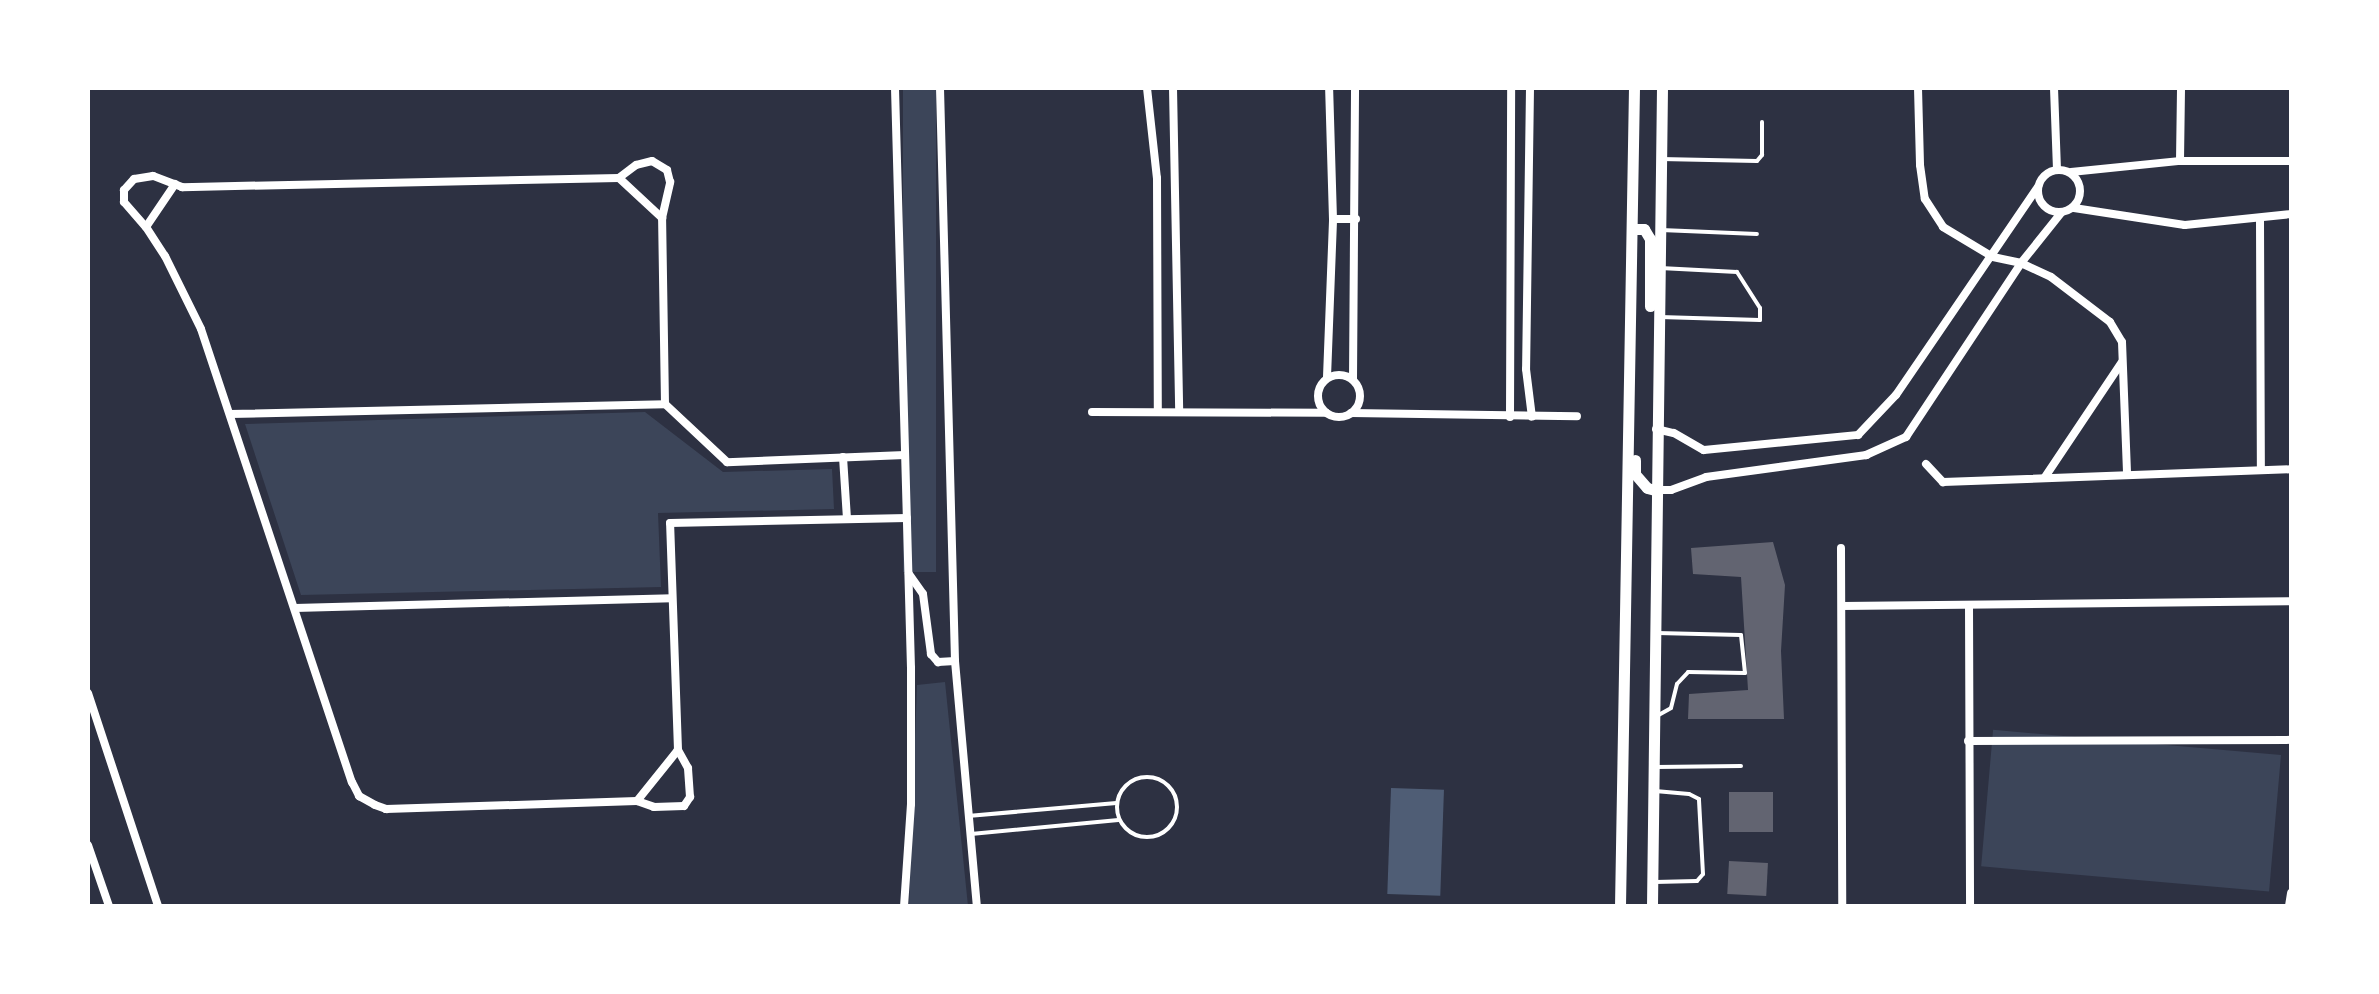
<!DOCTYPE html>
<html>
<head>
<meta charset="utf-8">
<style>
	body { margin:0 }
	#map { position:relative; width:2379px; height:994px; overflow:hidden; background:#2d3142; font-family:Inter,sans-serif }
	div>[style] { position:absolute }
	.green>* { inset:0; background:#3c4559; transform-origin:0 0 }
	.water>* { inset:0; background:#4f5d75; transform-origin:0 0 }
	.building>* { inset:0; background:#626471; transform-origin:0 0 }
	.service>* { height:4px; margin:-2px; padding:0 2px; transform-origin:2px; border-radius:2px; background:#fff }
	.service>.ring { margin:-2px; padding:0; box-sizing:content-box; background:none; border:4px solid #fff; border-radius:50% }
	.minor>* { height:8px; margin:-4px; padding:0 4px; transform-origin:4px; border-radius:4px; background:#fff }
	.minor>.ring { margin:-4px; padding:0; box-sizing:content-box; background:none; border:8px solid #fff; border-radius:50% }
	.secondary>* { height:11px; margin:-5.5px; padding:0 5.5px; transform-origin:5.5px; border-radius:5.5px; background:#fff }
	span { translate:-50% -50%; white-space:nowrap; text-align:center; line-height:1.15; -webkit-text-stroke:8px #fff; paint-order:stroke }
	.frame { position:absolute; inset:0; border:90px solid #fff; pointer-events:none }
</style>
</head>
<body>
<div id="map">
	<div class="green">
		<div style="left:903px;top:88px;width:33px;height:484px"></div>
		<div style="clip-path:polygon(645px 412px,723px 472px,832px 469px,834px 509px,658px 513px,661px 587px,301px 595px,245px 424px)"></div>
		<div style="clip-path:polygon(945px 682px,968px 906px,909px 906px,917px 685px)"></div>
		<div style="left:2281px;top:755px;width:137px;height:289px;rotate:95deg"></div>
	</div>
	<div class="water">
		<div style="left:1391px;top:788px;width:53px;height:106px;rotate:2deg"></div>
	</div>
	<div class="building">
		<div style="clip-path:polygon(1773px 542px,1785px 585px,1781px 651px,1784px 719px,1688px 719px,1689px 694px,1748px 690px,1741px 577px,1693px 574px,1691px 548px)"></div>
		<div style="left:1729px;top:792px;width:44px;height:40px"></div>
		<div style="left:1729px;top:861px;width:39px;height:33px;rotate:3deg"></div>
	</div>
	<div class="service">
		<div style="left:1661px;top:159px;width:96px;rotate:1.2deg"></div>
		<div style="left:1757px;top:161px;width:8px;rotate:-50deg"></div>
		<div style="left:1762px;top:155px;width:33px;rotate:-90deg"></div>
		<div style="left:1661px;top:230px;width:96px;rotate:2.4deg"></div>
		<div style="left:1660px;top:317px;width:100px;rotate:1.7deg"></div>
		<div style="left:1760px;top:320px;width:12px;rotate:-90deg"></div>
		<div style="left:1760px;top:308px;width:43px;rotate:-122.6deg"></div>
		<div style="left:1737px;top:272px;width:77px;rotate:-177deg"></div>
		<div style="left:1655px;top:717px;width:18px;rotate:-29deg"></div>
		<div style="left:1671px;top:708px;width:25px;rotate:-76deg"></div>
		<div style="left:1677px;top:684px;width:16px;rotate:-47deg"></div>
		<div style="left:1688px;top:672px;width:57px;rotate:1deg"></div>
		<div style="left:1745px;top:673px;width:38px;rotate:-96deg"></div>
		<div style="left:1741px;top:635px;width:84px;rotate:-178.6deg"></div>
		<div style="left:1656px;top:767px;width:85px;rotate:-0.7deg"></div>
		<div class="ring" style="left:1117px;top:777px;width:56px;height:56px"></div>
		<div style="left:968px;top:816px;width:149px;rotate:-5deg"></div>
		<div style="left:971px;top:834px;width:148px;rotate:-5.4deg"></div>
		<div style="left:1655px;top:882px;width:42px;rotate:-1.4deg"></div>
		<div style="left:1697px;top:881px;width:9px;rotate:-49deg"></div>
		<div style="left:1703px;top:874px;width:75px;rotate:-93.1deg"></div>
		<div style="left:1699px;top:799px;width:11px;rotate:-153deg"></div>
		<div style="left:1689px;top:794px;width:34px;rotate:-175deg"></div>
	</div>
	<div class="minor">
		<div style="left:895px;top:88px;width:580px;rotate:88.42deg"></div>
		<div style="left:911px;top:668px;width:136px;rotate:90deg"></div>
		<div style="left:911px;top:804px;width:102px;rotate:93.9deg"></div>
		<div style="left:940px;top:88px;width:573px;rotate:88.5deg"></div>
		<div style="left:955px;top:661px;width:246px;rotate:84.9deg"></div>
		<div style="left:1147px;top:88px;width:91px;rotate:83.7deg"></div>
		<div style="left:1157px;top:178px;width:232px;rotate:89.8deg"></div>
		<div style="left:1173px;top:88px;width:322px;rotate:88.9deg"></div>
		<div style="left:1530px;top:88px;width:281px;rotate:90.8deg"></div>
		<div style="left:1526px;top:369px;width:48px;rotate:82.9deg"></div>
		<div style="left:1918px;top:88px;width:77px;rotate:88.5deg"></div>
		<div style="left:1920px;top:165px;width:34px;rotate:82deg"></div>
		<div style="left:1925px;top:199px;width:33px;rotate:57deg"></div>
		<div style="left:1943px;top:227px;width:58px;rotate:31deg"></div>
		<div style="left:1993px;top:257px;width:29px;rotate:12deg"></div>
		<div style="left:2021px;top:263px;width:33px;rotate:25deg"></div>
		<div style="left:2051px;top:277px;width:74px;rotate:37.3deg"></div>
		<div style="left:2110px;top:322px;width:23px;rotate:59deg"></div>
		<div style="left:2122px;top:342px;width:131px;rotate:87.8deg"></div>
		<div style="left:2054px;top:88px;width:81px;rotate:87.9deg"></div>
		<div style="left:2180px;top:161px;width:73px;rotate:-89.2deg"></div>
		<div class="ring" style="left:2038px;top:170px;width:34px;height:34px"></div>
		<div style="left:2071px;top:172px;width:110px;rotate:-5.8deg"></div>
		<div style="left:2180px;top:161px;width:111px"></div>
		<div style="left:619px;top:178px;width:59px;rotate:42.9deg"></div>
		<div style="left:2074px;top:208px;width:112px;rotate:8.7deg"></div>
		<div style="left:2185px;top:225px;width:107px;rotate:-5.9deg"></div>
		<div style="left:1333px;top:219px;width:23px"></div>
		<div style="left:2260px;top:220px;width:249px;rotate:89.8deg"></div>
		<div style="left:146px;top:227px;width:52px;rotate:-56deg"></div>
		<div class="ring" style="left:1318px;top:375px;width:34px;height:34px"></div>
		<div style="left:1327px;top:377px;width:158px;rotate:-87.8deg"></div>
		<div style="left:1333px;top:219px;width:131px;rotate:-91.7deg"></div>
		<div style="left:1353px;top:379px;width:291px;rotate:-89.6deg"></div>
		<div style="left:1092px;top:412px;width:234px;rotate:0.2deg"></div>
		<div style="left:1351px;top:413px;width:226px;rotate:0.8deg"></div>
		<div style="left:230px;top:414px;width:435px;rotate:-1.3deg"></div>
		<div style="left:1510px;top:417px;width:329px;rotate:-89.8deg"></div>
		<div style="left:1656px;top:429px;width:18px;rotate:13deg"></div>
		<div style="left:1674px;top:433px;width:34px;rotate:30deg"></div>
		<div style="left:1704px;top:450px;width:155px;rotate:-5.6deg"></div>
		<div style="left:1858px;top:435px;width:55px;rotate:-46.5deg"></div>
		<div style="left:1896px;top:395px;width:252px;rotate:-55.7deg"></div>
		<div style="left:905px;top:455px;width:178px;rotate:177.7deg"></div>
		<div style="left:727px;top:462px;width:85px;rotate:-136.9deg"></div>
		<div style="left:665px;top:404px;width:186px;rotate:-90.9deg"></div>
		<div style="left:662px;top:218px;width:37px;rotate:-77deg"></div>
		<div style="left:670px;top:182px;width:12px;rotate:-104deg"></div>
		<div style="left:667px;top:170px;width:17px;rotate:-149deg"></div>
		<div style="left:652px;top:161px;width:16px;rotate:166deg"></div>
		<div style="left:636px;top:165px;width:21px;rotate:143deg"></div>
		<div style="left:619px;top:178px;width:437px;rotate:178.8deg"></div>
		<div style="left:182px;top:187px;width:31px;rotate:-159deg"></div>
		<div style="left:153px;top:176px;width:19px;rotate:171deg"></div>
		<div style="left:134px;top:179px;width:15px;rotate:132deg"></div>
		<div style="left:124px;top:190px;width:12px;rotate:90deg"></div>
		<div style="left:124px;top:202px;width:33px;rotate:49deg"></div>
		<div style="left:146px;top:227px;width:35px;rotate:57deg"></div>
		<div style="left:165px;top:256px;width:81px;rotate:63.7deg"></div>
		<div style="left:201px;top:329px;width:478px;rotate:71.6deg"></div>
		<div style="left:352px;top:782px;width:16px;rotate:63deg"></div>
		<div style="left:359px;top:796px;width:18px;rotate:29deg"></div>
		<div style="left:375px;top:805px;width:12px;rotate:20deg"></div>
		<div style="left:386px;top:809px;width:251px;rotate:-1.8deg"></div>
		<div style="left:637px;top:801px;width:18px;rotate:19deg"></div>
		<div style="left:654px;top:807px;width:30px;rotate:-2deg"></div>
		<div style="left:684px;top:806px;width:11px;rotate:-56deg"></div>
		<div style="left:690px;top:797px;width:29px;rotate:-94deg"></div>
		<div style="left:688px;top:768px;width:21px;rotate:-119deg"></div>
		<div style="left:678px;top:750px;width:227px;rotate:-92deg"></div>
		<div style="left:670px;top:523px;width:237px;rotate:-1.2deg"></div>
		<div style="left:843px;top:457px;width:62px;rotate:86.3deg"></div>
		<div style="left:1926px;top:464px;width:25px;rotate:47deg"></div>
		<div style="left:1943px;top:482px;width:348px;rotate:-2.1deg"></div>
		<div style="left:2045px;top:477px;width:138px;rotate:-56.2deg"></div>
		<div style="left:1655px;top:490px;width:16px"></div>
		<div style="left:1671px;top:490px;width:37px;rotate:-20deg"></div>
		<div style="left:1706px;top:477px;width:162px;rotate:-7.8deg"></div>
		<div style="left:1866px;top:455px;width:44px;rotate:-24.2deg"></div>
		<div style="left:1906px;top:437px;width:209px;rotate:-56.5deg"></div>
		<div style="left:2021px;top:263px;width:64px;rotate:-51.3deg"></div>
		<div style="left:1841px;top:548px;width:358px;rotate:89.8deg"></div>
		<div style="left:909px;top:574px;width:24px;rotate:55deg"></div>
		<div style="left:923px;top:594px;width:61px;rotate:82.4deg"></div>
		<div style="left:931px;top:654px;width:11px;rotate:49deg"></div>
		<div style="left:938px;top:662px;width:17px;rotate:-3deg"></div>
		<div style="left:1969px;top:605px;width:301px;rotate:89.8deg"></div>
		<div style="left:1842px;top:606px;width:449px;rotate:-0.6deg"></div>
		<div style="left:295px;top:608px;width:377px;rotate:-1.5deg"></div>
		<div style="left:88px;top:693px;width:224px;rotate:71.8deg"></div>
		<div style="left:1968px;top:741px;width:323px;rotate:-0.2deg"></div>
		<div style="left:637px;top:801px;width:65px;rotate:-51.2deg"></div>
		<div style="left:88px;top:845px;width:65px;rotate:71deg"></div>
		<div style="left:2289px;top:906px;width:13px;rotate:-81deg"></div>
	</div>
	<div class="secondary">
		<div style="left:1632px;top:229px;width:12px"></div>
		<div style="left:1644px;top:229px;width:12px;rotate:59deg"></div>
		<div style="left:1650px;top:239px;width:67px;rotate:90deg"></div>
		<div style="left:1635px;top:460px;width:14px;rotate:90deg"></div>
		<div style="left:1635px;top:474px;width:18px;rotate:49deg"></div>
		<div style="left:1647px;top:488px;width:8px;rotate:14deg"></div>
		<div style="left:1620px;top:906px;width:818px;rotate:-89.02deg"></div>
		<div style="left:1652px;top:906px;width:818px;rotate:-89.3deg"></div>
	</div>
	<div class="frame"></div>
</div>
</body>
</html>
